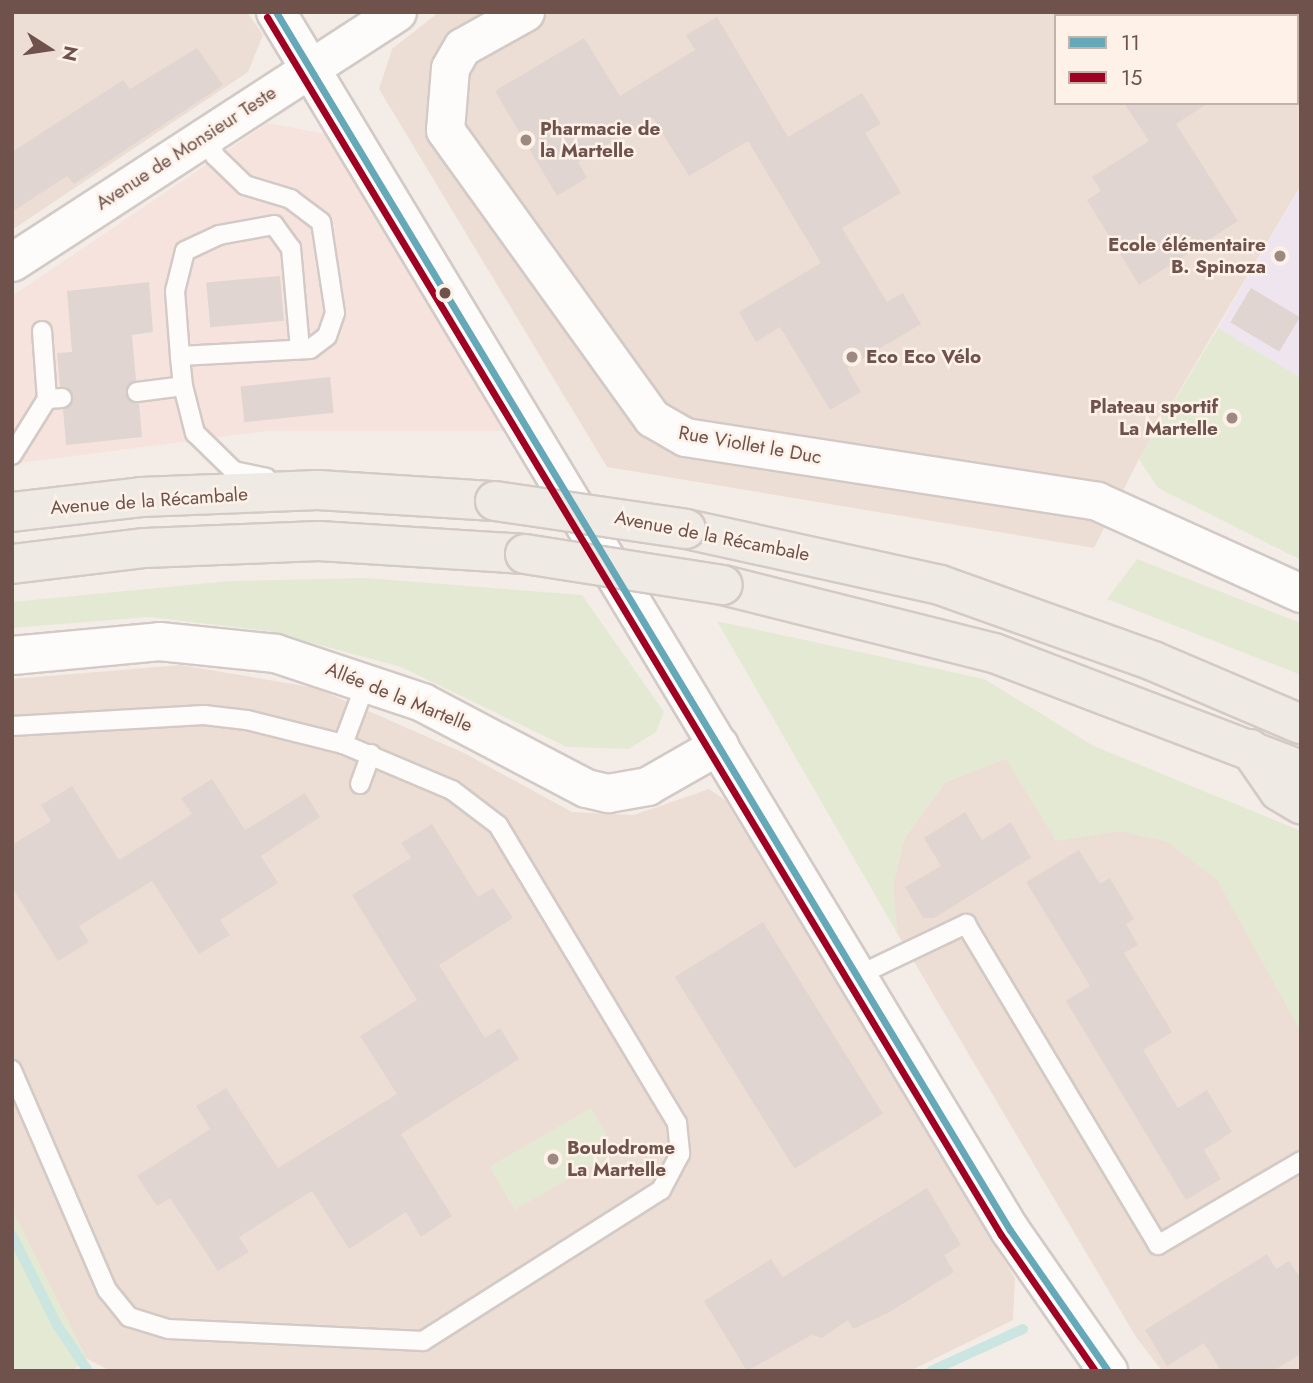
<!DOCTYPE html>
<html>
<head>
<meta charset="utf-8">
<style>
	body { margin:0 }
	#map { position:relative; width:1313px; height:1383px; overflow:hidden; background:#f4ede7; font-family:Jost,sans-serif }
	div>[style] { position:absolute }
	.residential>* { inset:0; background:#edded5 }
	.commercial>* { inset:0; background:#f7e3de }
	.education>* { inset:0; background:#eee5ef }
	.green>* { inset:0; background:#e4e9d3; transform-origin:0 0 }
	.stream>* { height:10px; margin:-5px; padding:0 5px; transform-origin:5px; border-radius:5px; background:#cbe5e1 }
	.building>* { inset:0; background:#e0d5d0; transform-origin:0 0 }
	.roads { filter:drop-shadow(2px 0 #d3cac6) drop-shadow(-2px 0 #d3cac6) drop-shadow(0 2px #d3cac6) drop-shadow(0 -2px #d3cac6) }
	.service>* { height:18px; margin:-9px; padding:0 9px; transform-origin:9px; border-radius:9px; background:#fdfcfb }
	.minor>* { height:37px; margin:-18.5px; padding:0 18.5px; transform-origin:18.5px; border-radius:18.5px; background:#fdfcfb }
	.tertiary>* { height:38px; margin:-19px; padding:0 19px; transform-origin:19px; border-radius:19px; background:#fdfcfb }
	.primary>* { height:38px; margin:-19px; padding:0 19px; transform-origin:19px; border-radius:19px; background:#f0eae4 }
	.bridges { filter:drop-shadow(2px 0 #d3c9c5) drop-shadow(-2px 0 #d3c9c5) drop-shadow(0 2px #d3c9c5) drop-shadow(0 -2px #d3c9c5) }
	.primary-bridge>* { height:38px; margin:-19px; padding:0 19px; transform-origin:19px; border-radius:19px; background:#f0eae4 }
	.bus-1>* { height:7px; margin:-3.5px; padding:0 3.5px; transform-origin:3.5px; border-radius:3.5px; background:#65a8b8 }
	.bus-2>* { height:7px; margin:-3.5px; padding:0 3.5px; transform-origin:3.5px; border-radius:3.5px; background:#a00021 }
	.dots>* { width:19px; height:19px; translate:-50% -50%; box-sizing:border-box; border:4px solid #fdf1e8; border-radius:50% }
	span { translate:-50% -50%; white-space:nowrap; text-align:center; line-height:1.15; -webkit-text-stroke:5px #fdf1e8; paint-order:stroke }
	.poi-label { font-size:19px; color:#6e524b; font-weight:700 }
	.left { translate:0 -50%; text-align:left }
	.right { translate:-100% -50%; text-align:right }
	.street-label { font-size:19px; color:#6e524b }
	.frame { position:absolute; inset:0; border:14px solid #6e524b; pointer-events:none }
	.legend { position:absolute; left:1054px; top:14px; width:245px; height:91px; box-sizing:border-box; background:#fdf1e8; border:2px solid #c4b1a9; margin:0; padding:9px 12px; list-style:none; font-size:21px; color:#6e524b }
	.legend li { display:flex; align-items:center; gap:14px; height:35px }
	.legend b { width:35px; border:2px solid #c4b1a9 }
	.north { position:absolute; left:14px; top:14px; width:70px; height:70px; -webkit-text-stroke:5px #fdf1e8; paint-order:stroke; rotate:102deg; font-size:19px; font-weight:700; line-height:28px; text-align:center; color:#6e524b }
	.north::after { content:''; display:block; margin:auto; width:24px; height:32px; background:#6e524b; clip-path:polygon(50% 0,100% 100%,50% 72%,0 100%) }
</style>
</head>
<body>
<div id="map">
	<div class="residential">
		<div style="clip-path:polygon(12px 12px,247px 12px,263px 35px,248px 72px,12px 230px)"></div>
		<div style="clip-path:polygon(evenodd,439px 12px,1301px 12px,1301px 185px,1139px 459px,1094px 548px,607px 467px,379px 89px,392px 49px,439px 12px,1056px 16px,1297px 16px,1297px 103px,1056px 103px,1056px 16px)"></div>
		<div style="clip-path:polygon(181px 665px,316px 688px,464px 753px,572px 812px,634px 815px,709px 789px,725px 800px,1015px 1278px,1013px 1320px,910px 1371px,110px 1371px,86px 1358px,12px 1210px,12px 679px)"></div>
		<div style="clip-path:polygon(1006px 758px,1210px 856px,1301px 1016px,1301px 1371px,1162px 1371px,1136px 1337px,897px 933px,893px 885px,904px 839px,945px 782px)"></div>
	</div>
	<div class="commercial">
		<div style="clip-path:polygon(268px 123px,325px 134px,503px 431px,268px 431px,12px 464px,12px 296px)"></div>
	</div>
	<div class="education">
		<div style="clip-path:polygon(1301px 185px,1301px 378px,1218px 328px)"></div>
	</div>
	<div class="green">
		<div style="clip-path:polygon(1218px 328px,1301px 378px,1301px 560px,1158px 488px,1139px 459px)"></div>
		<div style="clip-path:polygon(1137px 559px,1301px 623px,1301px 675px,1107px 599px)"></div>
		<div style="clip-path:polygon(365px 578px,582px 595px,664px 712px,656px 732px,629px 749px,567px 747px,401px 667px,268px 631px,148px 617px,12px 628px,12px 602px,229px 581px)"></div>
		<div style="clip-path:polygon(717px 621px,984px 679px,1094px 746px,1301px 831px,1301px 1032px,1217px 880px,1168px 842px,1120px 831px,1056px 841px,1006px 759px,945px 782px,904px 839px,893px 885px,897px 933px)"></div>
		<div style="left:591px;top:1108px;width:50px;height:117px;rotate:60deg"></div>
		<div style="clip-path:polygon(12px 1210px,86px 1358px,72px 1371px,12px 1371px)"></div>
	</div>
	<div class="stream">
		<div style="left:12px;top:1235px;width:101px;rotate:63.4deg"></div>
		<div style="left:57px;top:1325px;width:55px;rotate:56deg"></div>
		<div style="left:931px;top:1371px;width:101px;rotate:-24.5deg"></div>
	</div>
	<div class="building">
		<div style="clip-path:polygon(717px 17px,788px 137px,862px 93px,881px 124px,865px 133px,901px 193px,842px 228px,887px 302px,903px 293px,921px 324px,847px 368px,861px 392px,830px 410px,780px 327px,756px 342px,739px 312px,821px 263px,748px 141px,689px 176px,653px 118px,578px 162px,587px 178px,557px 196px,495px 91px,584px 38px,620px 96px,695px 50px,686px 35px)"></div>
		<div style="clip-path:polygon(197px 48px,223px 85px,74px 184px,67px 176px,12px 212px,12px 152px,123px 80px,130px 89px)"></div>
		<div style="clip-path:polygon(1124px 103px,1208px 103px,1176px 124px,1238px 221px,1139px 285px,1087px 200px,1101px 191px,1092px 177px,1149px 141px)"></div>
		<div style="left:280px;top:276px;width:45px;height:74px;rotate:85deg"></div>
		<div style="clip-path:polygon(149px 282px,153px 332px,132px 335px,136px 381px,126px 393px,139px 403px,142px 437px,66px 445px,63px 409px,73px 397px,60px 387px,57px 353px,72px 352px,67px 291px)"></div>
		<div style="left:1251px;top:288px;width:57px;height:40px;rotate:31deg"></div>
		<div style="left:330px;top:377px;width:36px;height:90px;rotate:84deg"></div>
		<div style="clip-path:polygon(212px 779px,245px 830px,305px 793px,320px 817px,261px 856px,278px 883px,220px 920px,230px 935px,199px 954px,152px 881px,79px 926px,89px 942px,58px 961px,12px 887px,12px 845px,51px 821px,41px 805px,72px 786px,119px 860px,192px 814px,181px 798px)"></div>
		<div style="clip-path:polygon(965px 812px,982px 840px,1011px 822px,1031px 858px,934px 918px,923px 918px,905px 887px,941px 866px,924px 838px)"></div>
		<div style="clip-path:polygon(432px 824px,478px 897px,493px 888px,513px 918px,439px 965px,485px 1038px,500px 1028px,519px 1059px,401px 1134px,452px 1216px,421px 1237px,406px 1212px,349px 1249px,312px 1191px,239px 1237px,249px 1252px,218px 1271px,170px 1198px,157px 1206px,137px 1176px,210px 1129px,196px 1106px,226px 1088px,278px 1168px,397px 1094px,360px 1036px,417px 1000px,352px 895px,411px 858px,401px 843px)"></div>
		<div style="clip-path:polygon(1079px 850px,1100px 884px,1110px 878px,1134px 919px,1126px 924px,1138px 945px,1124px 953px,1172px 1032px,1143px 1050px,1178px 1108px,1207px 1090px,1232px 1132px,1204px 1150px,1221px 1179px,1186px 1200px,1066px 1001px,1090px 986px,1026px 882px)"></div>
		<div style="left:763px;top:922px;width:226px;height:104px;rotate:58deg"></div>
		<div style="clip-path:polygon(927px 1188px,961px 1245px,944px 1255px,954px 1272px,888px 1313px,853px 1329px,848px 1320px,822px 1338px,812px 1335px,747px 1371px,704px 1301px,771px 1259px,783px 1277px)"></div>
		<div style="clip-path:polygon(1267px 1254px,1276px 1269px,1289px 1261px,1301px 1279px,1301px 1354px,1273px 1371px,1221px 1371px,1204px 1343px,1167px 1366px,1145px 1330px)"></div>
	</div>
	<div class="roads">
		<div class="service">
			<div style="left:42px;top:331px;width:68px;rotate:85.8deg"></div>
			<div style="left:180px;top:356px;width:65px;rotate:-94.4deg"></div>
			<div style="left:175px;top:291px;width:41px;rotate:-76deg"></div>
			<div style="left:185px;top:251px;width:38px;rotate:-25deg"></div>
			<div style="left:219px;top:235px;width:56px;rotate:-10.3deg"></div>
			<div style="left:274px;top:225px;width:29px;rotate:54deg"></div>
			<div style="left:291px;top:248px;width:101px;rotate:84.9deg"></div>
			<div style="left:183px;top:386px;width:30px;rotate:-96deg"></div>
			<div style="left:180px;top:356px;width:130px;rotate:-3.1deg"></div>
			<div style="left:310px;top:349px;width:21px;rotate:-37deg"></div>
			<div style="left:327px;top:336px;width:24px;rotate:-71deg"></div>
			<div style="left:335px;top:313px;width:92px;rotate:-98.7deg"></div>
			<div style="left:321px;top:222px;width:38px;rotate:-143deg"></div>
			<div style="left:291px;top:199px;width:48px;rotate:-163.1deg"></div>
			<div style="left:245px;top:185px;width:42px;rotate:-136deg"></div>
			<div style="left:215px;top:156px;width:24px;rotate:-107deg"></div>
			<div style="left:137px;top:392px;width:46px;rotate:-7.4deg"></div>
			<div style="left:183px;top:386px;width:49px;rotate:75.7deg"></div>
			<div style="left:195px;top:433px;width:54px;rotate:44.3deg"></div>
			<div style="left:234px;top:471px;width:33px;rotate:12deg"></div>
			<div style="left:12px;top:455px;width:66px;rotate:-58deg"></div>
			<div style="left:47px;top:399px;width:15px;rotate:-4deg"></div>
			<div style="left:12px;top:726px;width:192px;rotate:-3.3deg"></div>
			<div style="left:204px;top:715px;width:43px;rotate:6.6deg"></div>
			<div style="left:247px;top:720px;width:99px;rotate:14deg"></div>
			<div style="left:343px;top:744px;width:118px;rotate:22.9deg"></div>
			<div style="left:452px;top:790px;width:58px;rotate:37.3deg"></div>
			<div style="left:498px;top:825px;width:348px;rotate:59deg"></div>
			<div style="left:677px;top:1123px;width:31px;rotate:84deg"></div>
			<div style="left:680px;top:1154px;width:41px;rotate:117.8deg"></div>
			<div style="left:661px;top:1190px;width:282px;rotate:147.6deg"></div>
			<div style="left:423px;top:1341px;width:255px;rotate:-177.3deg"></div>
			<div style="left:168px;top:1329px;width:41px;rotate:-162.9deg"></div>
			<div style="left:129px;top:1317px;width:35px;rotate:-129deg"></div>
			<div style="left:107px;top:1290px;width:240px;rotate:-113.4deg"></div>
			<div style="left:343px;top:744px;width:68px;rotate:-69.4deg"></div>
			<div style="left:360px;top:784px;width:32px;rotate:-70deg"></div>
			<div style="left:859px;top:975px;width:119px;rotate:-25.5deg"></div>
			<div style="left:966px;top:924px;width:374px;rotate:59.1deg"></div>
			<div style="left:1158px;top:1245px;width:166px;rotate:-30.4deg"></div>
		</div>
		<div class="minor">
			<div style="left:525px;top:12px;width:72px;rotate:150.9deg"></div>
			<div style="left:462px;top:47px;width:24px;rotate:120deg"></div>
			<div style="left:450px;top:68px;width:62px;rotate:94.6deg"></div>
			<div style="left:445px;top:130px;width:355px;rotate:54.3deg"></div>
			<div style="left:652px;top:418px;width:38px;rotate:30deg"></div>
			<div style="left:685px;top:437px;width:417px;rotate:8.8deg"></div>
			<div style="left:1097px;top:501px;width:224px;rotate:24.3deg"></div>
			<div style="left:12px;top:262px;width:459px;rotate:-33deg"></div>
			<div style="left:12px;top:655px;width:148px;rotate:-5.4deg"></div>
			<div style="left:159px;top:641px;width:117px;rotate:5.9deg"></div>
			<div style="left:275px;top:653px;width:155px;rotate:18.4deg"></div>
			<div style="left:422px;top:702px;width:185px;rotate:27.7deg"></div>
			<div style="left:586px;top:788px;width:23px;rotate:13deg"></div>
			<div style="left:608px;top:793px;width:40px;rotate:-10deg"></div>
			<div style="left:647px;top:786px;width:83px;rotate:-29.7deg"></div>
		</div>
		<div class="tertiary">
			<div style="left:276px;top:12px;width:1422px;rotate:58.93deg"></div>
			<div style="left:1010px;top:1230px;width:172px;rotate:55.2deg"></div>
		</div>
		<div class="primary">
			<div style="left:12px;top:512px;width:130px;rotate:-6.6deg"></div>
			<div style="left:141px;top:497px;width:177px;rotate:-2.3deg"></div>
			<div style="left:318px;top:490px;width:177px;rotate:3.6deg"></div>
			<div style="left:686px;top:529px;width:260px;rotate:12.4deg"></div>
			<div style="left:940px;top:585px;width:226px;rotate:19.6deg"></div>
			<div style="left:1153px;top:661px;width:161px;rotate:23.1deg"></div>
			<div style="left:12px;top:564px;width:134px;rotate:-6.9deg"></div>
			<div style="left:145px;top:548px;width:174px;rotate:-2.3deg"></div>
			<div style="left:319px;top:541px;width:206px;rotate:3.6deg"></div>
			<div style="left:723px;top:585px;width:279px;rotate:14.1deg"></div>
			<div style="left:994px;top:653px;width:329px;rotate:20.9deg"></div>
			<div style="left:1250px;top:749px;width:51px;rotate:55.4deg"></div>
			<div style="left:1279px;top:791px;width:26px;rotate:31deg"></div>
		</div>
	</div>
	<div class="bridges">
		<div class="primary-bridge">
			<div style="left:495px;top:501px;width:193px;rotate:8.3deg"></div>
			<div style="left:525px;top:554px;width:200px;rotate:8.9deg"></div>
		</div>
	</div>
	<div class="bus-1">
		<div style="left:276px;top:12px;width:1422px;rotate:58.93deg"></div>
		<div style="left:1010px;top:1230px;width:172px;rotate:55.2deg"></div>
	</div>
	<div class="bus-2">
		<div style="left:267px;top:17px;width:1422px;rotate:58.93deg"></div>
		<div style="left:1001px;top:1235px;width:165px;rotate:55.3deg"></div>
	</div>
	<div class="dots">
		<div style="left:526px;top:140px;background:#9d8882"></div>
		<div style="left:1280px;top:256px;background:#9d8882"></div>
		<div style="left:445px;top:293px;background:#6e524b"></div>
		<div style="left:852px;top:357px;background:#9d8882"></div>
		<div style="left:1232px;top:418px;background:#9d8882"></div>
		<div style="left:553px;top:1159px;background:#9d8882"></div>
	</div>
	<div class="poi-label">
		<span class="left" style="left:540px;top:140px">Pharmacie de<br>la Martelle</span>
		<span class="right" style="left:1266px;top:256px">Ecole élémentaire<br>B. Spinoza</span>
		<span class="left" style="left:866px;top:357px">Eco Eco Vélo</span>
		<span class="right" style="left:1218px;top:418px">Plateau sportif<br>La Martelle</span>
		<span class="left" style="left:567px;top:1159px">Boulodrome<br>La Martelle</span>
	</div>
	<div class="street-label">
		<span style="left:186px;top:148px;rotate:-33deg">Avenue de Monsieur Teste</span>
		<span style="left:750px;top:445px;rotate:10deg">Rue Viollet le Duc</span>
		<span style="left:149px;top:501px;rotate:-4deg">Avenue de la Récambale</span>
		<span style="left:712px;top:536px;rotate:11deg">Avenue de la Récambale</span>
		<span style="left:399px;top:697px;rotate:22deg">Allée de la Martelle</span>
	</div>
	<div class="frame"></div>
	<ul class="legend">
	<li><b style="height:9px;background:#65a8b8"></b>11</li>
	<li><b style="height:9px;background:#a00021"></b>15</li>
	</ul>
	<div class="north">N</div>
</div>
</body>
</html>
